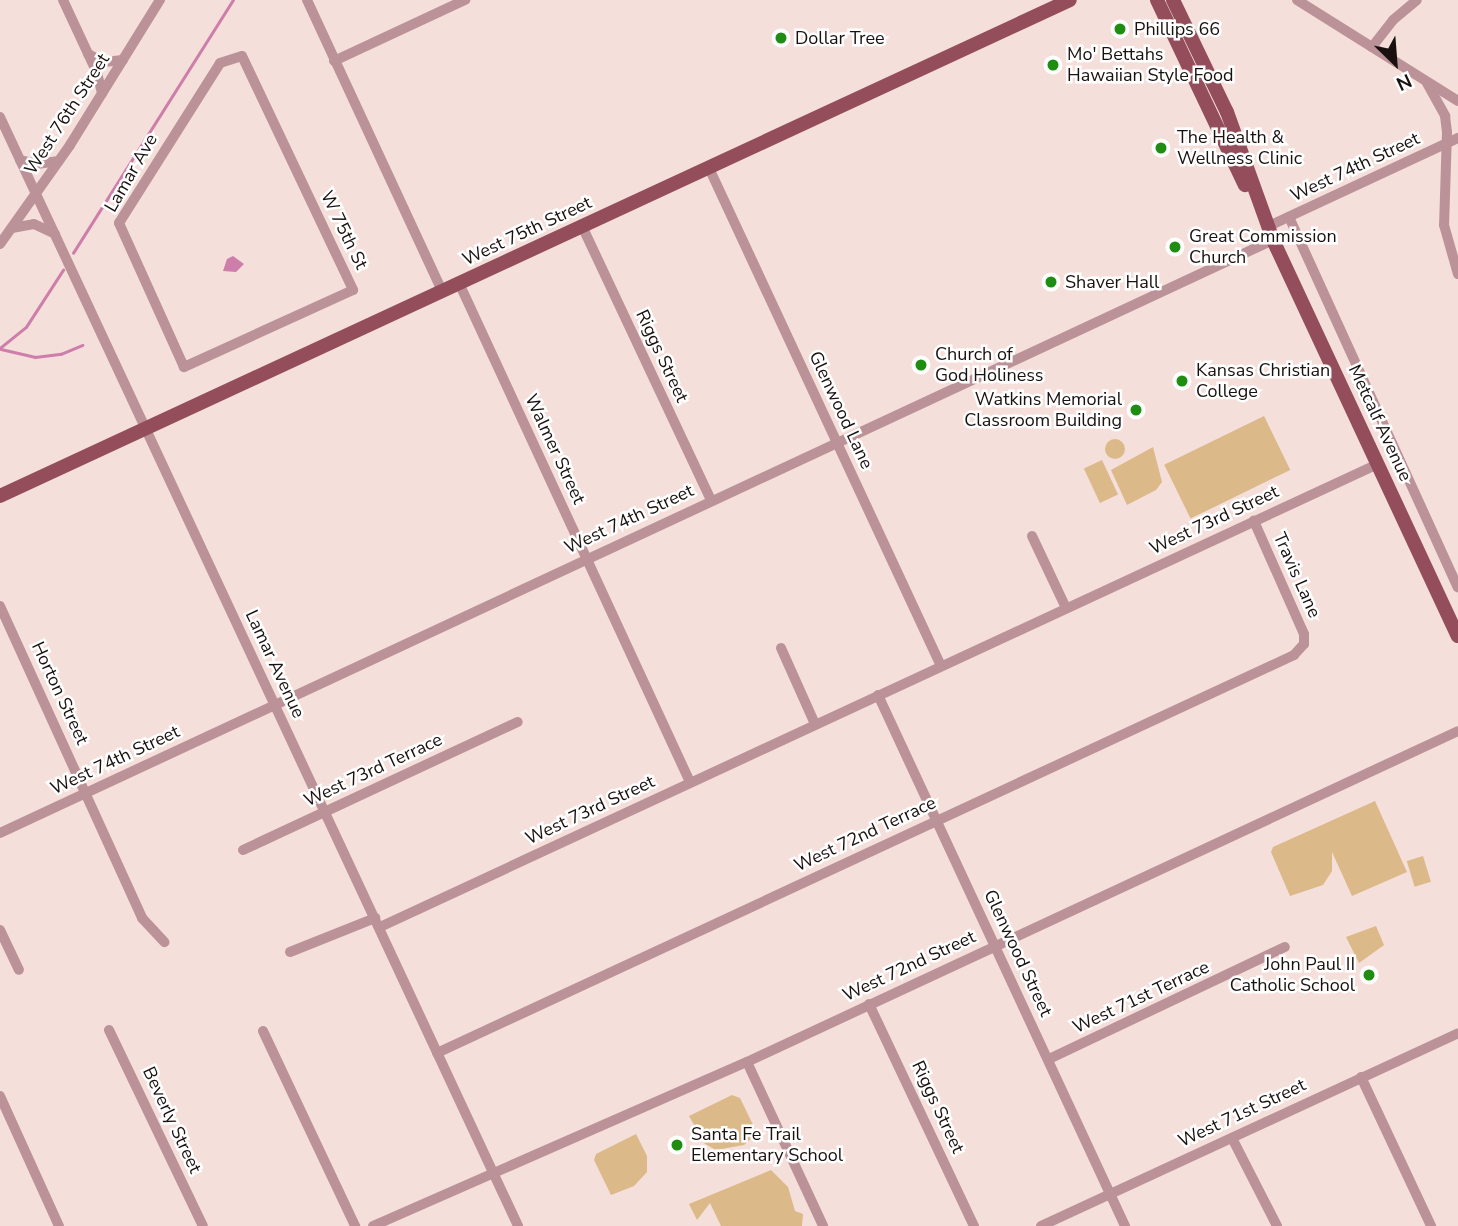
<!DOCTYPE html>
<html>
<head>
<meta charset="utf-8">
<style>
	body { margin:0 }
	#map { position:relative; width:1458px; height:1226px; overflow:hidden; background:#f5dfda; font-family:"Nunito Sans",sans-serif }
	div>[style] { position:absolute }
	.green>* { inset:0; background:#dcb989; transform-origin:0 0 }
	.round { border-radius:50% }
	.water>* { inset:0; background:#ce7eaa }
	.stream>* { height:2.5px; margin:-1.25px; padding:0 1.25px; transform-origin:1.25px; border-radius:1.25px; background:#ce7eaa }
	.minor>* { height:10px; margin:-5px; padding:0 5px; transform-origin:5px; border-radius:5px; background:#bc9299 }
	.major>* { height:14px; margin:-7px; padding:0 7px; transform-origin:7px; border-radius:7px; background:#944d5b }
	.dots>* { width:19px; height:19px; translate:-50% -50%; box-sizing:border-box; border:4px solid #fff; border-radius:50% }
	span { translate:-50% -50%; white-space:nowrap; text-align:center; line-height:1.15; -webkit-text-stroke:5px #fff; paint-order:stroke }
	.poi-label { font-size:18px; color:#181110 }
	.left { translate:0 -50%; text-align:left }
	.right { translate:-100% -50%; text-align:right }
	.street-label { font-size:18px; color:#181110 }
	.north { position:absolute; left:1360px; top:28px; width:70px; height:70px; -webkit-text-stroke:5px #fff; paint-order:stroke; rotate:155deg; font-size:19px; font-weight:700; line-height:28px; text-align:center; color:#181110 }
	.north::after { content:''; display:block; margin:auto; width:24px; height:32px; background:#181110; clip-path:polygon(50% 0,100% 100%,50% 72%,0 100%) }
</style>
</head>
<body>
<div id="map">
	<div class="green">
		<div style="left:1264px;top:416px;width:60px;height:111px;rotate:64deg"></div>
		<div class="round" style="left:1105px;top:439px;width:20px;height:20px"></div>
		<div style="clip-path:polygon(1153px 447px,1162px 482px,1156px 490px,1127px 505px,1111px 470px)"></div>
		<div style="left:1102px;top:460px;width:38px;height:20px;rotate:65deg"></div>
		<div style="clip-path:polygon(1375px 801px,1407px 872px,1352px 896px,1332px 852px,1332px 871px,1323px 885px,1290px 896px,1271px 852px,1273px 847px)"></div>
		<div style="left:1423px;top:856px;width:27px;height:17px;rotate:73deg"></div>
		<div style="clip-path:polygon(1376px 926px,1384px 945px,1359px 963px,1346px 937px)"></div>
		<div style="clip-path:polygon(732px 1095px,740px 1098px,757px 1133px,744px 1145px,716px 1150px,705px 1144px,689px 1116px)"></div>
		<div style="clip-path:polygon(636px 1134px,647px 1156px,647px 1172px,634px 1186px,611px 1195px,594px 1160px,596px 1154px)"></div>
		<div style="clip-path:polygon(771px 1170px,788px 1187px,795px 1211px,803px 1214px,802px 1226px,721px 1226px,710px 1203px,697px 1220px,689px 1204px)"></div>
	</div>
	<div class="water">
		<div style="clip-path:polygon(233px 256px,244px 264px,236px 272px,223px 271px,227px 259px)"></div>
	</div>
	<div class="stream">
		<div style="left:73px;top:253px;width:299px;rotate:-57.7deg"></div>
		<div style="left:0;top:348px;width:33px;rotate:-39deg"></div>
		<div style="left:26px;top:327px;width:68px;rotate:-57deg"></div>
		<div style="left:1px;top:349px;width:35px;rotate:13deg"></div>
		<div style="left:35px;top:357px;width:26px;rotate:-7deg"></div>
		<div style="left:61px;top:354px;width:23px;rotate:-23deg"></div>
	</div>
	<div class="minor">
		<div style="left:63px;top:0;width:81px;rotate:65deg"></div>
		<div style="left:97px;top:73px;width:21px;rotate:76deg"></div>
		<div style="left:307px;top:0;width:321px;rotate:65.1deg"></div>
		<div style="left:1297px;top:0;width:190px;rotate:32.1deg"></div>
		<div style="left:1372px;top:47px;width:34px;rotate:-52deg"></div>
		<div style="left:1393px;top:20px;width:31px;rotate:-40deg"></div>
		<div style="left:88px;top:54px;width:18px;rotate:27deg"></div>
		<div style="left:104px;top:62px;width:19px;rotate:-6deg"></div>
		<div style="left:242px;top:56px;width:259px;rotate:64.6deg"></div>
		<div style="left:353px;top:290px;width:186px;rotate:155.5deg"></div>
		<div style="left:184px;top:367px;width:158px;rotate:-114.3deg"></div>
		<div style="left:119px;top:223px;width:189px;rotate:-57.7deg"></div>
		<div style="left:220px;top:63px;width:23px;rotate:-18deg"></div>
		<div style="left:334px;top:61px;width:145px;rotate:-25deg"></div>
		<div style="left:1427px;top:83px;width:38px;rotate:61deg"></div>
		<div style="left:1445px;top:116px;width:16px;rotate:83deg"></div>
		<div style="left:1447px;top:132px;width:93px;rotate:91.8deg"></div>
		<div style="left:1444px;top:225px;width:51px;rotate:74.1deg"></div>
		<div style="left:0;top:117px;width:1224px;rotate:64.96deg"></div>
		<div style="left:20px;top:160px;width:17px;rotate:13deg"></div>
		<div style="left:37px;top:164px;width:22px;rotate:-8deg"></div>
		<div style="left:709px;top:168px;width:549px;rotate:65.02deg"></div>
		<div style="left:1289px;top:217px;width:407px;rotate:65.5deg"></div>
		<div style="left:582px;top:226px;width:303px;rotate:64.8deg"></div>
		<div style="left:1267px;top:227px;width:211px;rotate:-25deg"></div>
		<div style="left:12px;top:228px;width:22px;rotate:-10deg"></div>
		<div style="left:34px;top:224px;width:23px;rotate:25deg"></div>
		<div style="left:0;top:244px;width:121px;rotate:-54.7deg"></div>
		<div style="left:70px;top:145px;width:171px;rotate:-58.2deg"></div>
		<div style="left:459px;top:283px;width:550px;rotate:65.16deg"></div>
		<div style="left:1032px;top:536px;width:80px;rotate:64.7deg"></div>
		<div style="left:0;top:606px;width:343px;rotate:65.5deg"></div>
		<div style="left:142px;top:918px;width:33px;rotate:47deg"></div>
		<div style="left:781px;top:648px;width:83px;rotate:65.9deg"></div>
		<div style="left:878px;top:695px;width:586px;rotate:65.05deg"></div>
		<div style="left:0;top:833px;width:1404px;rotate:-24.98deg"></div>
		<div style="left:243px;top:850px;width:303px;rotate:-25deg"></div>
		<div style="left:380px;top:927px;width:1100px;rotate:-24.89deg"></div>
		<div style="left:0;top:930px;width:44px;rotate:64.6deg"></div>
		<div style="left:290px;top:952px;width:92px;rotate:-21.8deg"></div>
		<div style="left:869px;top:1004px;width:246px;rotate:64.7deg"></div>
		<div style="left:109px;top:1030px;width:217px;rotate:64.4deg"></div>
		<div style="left:263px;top:1031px;width:216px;rotate:64.7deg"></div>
		<div style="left:437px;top:1053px;width:945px;rotate:-24.91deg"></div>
		<div style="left:1294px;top:655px;width:15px;rotate:-48deg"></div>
		<div style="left:1304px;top:644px;width:10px;rotate:-90deg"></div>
		<div style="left:1304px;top:634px;width:124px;rotate:-113.9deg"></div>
		<div style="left:1049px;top:1059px;width:261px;rotate:-25.4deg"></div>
		<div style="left:747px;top:1062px;width:181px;rotate:65.1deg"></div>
		<div style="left:1361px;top:1077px;width:165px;rotate:64.8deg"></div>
		<div style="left:0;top:1096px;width:143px;rotate:65.6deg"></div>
		<div style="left:1232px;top:1138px;width:99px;rotate:62.9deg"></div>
		<div style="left:373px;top:1226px;width:408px;rotate:-23.7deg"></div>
		<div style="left:747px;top:1062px;width:784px;rotate:-24.96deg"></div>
		<div style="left:1041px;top:1226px;width:459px;rotate:-24.8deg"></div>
	</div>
	<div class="major">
		<div style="left:1157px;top:0;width:205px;rotate:64.6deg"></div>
		<div style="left:1173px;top:0;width:124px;rotate:64.3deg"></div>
		<div style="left:1227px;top:112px;width:136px;rotate:70.2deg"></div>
		<div style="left:1273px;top:240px;width:437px;rotate:65deg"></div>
		<div style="left:0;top:496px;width:1179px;rotate:-24.87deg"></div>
	</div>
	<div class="dots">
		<div style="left:1120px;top:29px;background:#1e8d11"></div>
		<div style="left:781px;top:38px;background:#1e8d11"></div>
		<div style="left:1053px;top:65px;background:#1e8d11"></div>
		<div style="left:1161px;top:148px;background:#1e8d11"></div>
		<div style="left:1175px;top:247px;background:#1e8d11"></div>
		<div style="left:1051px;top:282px;background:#1e8d11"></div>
		<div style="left:921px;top:365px;background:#1e8d11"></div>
		<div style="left:1182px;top:381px;background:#1e8d11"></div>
		<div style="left:1136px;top:410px;background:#1e8d11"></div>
		<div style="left:1369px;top:975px;background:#1e8d11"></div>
		<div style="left:677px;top:1145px;background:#1e8d11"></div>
	</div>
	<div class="poi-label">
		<span class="left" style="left:1134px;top:29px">Phillips 66</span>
		<span class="left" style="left:795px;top:38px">Dollar Tree</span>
		<span class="left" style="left:1067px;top:65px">Mo' Bettahs<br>Hawaiian Style Food</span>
		<span class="left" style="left:1177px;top:148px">The Health &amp;<br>Wellness Clinic</span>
		<span class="left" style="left:1189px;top:247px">Great Commission<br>Church</span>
		<span class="left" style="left:1065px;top:282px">Shaver Hall</span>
		<span class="left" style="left:935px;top:365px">Church of<br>God Holiness</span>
		<span class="left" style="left:1196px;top:381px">Kansas Christian<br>College</span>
		<span class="right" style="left:1122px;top:410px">Watkins Memorial<br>Classroom Building</span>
		<span class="right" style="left:1355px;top:975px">John Paul II<br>Catholic School</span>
		<span class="left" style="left:691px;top:1145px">Santa Fe Trail<br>Elementary School</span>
	</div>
	<div class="street-label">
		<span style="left:67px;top:114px;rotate:-57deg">West 76th Street</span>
		<span style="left:1355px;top:167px;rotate:-25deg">West 74th Street</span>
		<span style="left:131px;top:173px;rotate:-60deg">Lamar Ave</span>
		<span style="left:344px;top:230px;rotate:64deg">W 75th St</span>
		<span style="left:527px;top:231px;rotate:-25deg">West 75th Street</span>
		<span style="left:662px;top:356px;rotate:65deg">Riggs Street</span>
		<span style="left:841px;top:410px;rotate:65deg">Glenwood Lane</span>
		<span style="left:1380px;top:423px;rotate:65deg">Metcalf Avenue</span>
		<span style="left:555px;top:449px;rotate:65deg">Walmer Street</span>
		<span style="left:629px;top:519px;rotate:-25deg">West 74th Street</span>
		<span style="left:1214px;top:520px;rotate:-25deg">West 73rd Street</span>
		<span style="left:1297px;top:575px;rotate:66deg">Travis Lane</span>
		<span style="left:275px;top:664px;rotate:65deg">Lamar Avenue</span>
		<span style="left:60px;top:693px;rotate:65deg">Horton Street</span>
		<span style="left:115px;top:760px;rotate:-25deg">West 74th Street</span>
		<span style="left:373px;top:770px;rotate:-25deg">West 73rd Terrace</span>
		<span style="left:590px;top:810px;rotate:-25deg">West 73rd Street</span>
		<span style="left:865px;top:834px;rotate:-25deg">West 72nd Terrace</span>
		<span style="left:1018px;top:953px;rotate:65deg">Glenwood Street</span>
		<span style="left:909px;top:966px;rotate:-25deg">West 72nd Street</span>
		<span style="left:1141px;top:997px;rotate:-25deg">West 71st Terrace</span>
		<span style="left:938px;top:1107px;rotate:65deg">Riggs Street</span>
		<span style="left:1242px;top:1113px;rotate:-25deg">West 71st Street</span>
		<span style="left:172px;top:1120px;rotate:65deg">Beverly Street</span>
	</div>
	<div class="north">N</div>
</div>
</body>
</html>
